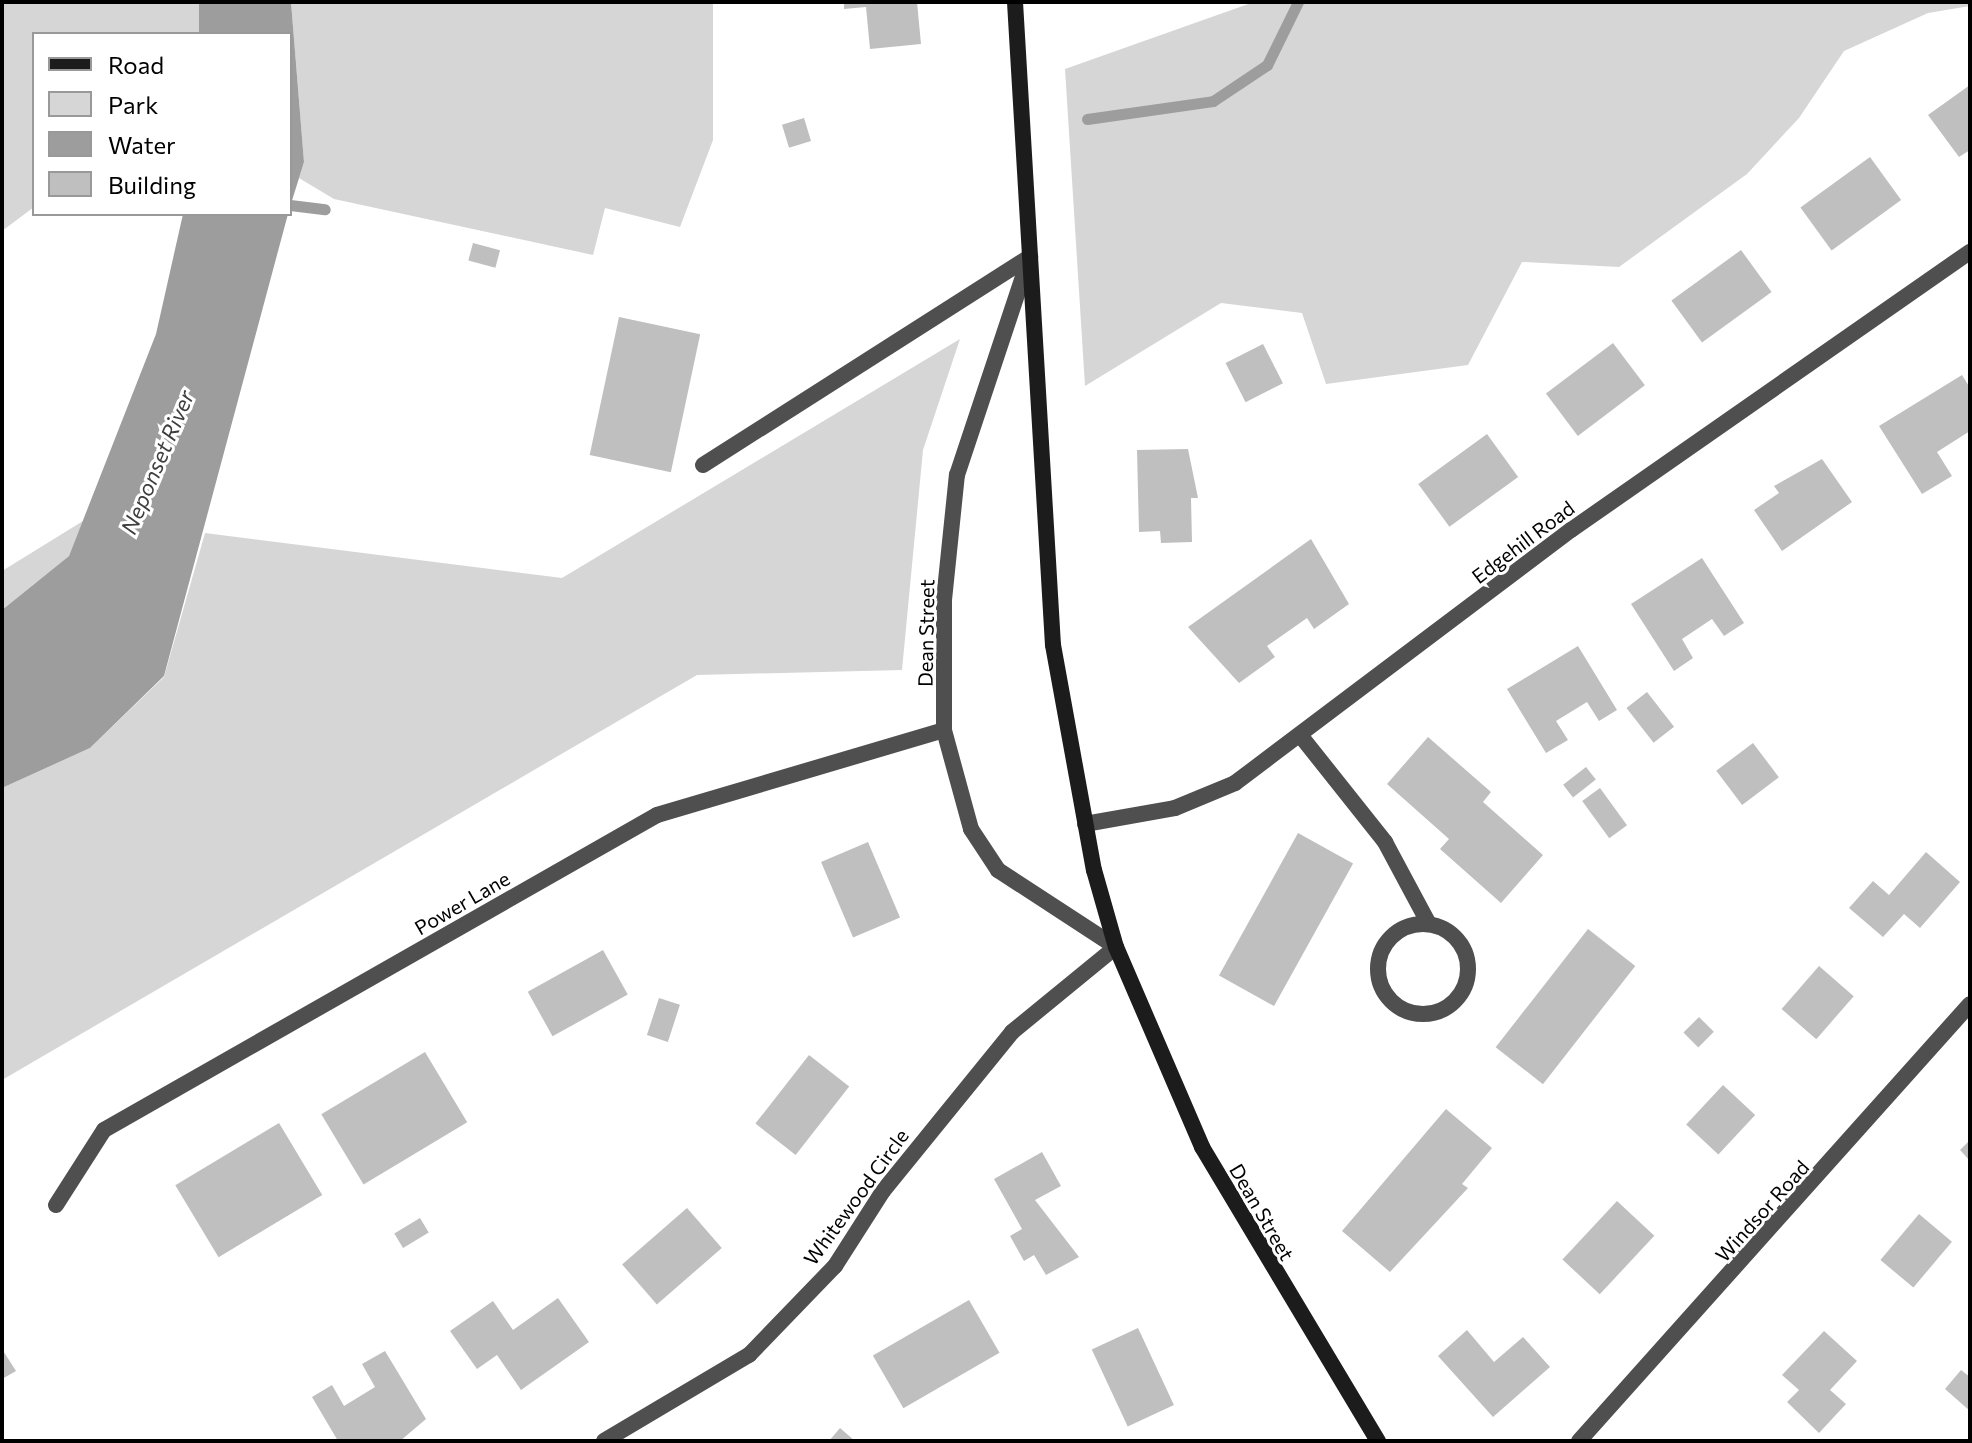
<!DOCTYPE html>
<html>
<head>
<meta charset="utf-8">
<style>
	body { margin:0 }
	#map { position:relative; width:1972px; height:1443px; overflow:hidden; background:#fff; font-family:Commissioner,sans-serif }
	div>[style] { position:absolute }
	.green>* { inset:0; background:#d6d6d6 }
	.water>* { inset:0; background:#9d9d9d }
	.stream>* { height:11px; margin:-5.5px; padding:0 5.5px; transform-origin:5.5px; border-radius:5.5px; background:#9d9d9d }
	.building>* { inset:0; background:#bfbfbf; transform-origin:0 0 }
	.service>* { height:16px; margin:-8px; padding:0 8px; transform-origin:8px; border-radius:8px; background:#4f4f4f }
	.service>.ring { margin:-8px; padding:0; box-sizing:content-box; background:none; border:16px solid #4f4f4f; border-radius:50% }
	.minor>* { height:16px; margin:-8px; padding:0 8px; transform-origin:8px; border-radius:8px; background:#4f4f4f }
	.secondary>* { height:16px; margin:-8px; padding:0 8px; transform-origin:8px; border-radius:8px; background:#1c1c1c }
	span { translate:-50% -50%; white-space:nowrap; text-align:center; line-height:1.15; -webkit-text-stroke:6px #fff; paint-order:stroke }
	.street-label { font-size:20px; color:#000 }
	.water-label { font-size:22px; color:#3e3e3e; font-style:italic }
	.frame { position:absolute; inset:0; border:4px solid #000; pointer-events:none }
	.legend { position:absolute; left:32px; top:32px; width:260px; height:184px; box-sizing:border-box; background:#fff; border:2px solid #999; margin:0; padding:10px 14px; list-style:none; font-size:24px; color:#000 }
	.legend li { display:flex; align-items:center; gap:16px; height:40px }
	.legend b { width:40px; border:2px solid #999 }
</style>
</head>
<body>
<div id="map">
	<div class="green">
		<div style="clip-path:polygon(2px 2px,199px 2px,199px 34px,34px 34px,34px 207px,2px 231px)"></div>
		<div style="clip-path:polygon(291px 2px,713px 2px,713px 140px,680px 227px,605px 208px,593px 255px,334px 199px,299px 178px,304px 162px)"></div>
		<div style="clip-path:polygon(1254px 2px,1970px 2px,1970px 6px,1928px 13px,1844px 51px,1799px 118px,1747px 174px,1619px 267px,1522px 262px,1468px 365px,1326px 384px,1302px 313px,1221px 303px,1085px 386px,1065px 69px)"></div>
		<div style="clip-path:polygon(960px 339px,923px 450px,902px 670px,697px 675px,2px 1080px,2px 788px,90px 748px,164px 677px,205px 533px,562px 578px)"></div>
		<div style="clip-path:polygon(83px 521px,69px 556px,2px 610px,2px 571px)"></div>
	</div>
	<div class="water">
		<div style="clip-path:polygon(199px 2px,291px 2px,304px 162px,290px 207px,290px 34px,199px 34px)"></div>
		<div style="clip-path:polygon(183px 214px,288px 214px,164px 676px,90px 748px,2px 788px,2px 610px,69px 556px,156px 334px)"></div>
	</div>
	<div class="stream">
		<div style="left:1087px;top:119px;width:127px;rotate:-8.1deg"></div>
		<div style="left:1213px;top:101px;width:65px;rotate:-33.7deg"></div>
		<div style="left:1267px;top:65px;width:70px;rotate:-63.8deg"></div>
		<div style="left:290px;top:205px;width:35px;rotate:7deg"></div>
	</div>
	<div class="building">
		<div style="clip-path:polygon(844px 2px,917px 2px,921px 44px,870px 49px,866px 7px,844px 9px)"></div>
		<div style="clip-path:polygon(1970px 85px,1970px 150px,1959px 157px,1928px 115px)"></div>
		<div style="left:804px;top:118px;width:24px;height:23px;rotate:73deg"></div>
		<div style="left:1870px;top:157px;width:53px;height:86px;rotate:54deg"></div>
		<div style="left:473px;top:243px;width:28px;height:18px;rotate:15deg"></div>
		<div style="left:1741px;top:250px;width:52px;height:86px;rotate:54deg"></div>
		<div style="left:619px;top:317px;width:83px;height:141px;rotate:12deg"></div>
		<div style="left:1613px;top:343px;width:53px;height:84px;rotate:53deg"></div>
		<div style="left:1263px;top:344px;width:44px;height:42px;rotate:63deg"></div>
		<div style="clip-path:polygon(1962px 375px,1970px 388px,1970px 431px,1937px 452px,1952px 476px,1922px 494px,1879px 426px)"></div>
		<div style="left:1487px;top:434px;width:53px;height:85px;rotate:54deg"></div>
		<div style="clip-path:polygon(1188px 449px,1198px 498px,1191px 498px,1192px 542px,1161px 543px,1160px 531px,1139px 532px,1137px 450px)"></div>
		<div style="clip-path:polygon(1822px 459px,1852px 502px,1782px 551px,1754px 510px,1779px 493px,1774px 486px)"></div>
		<div style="clip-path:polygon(1311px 539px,1349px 604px,1314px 629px,1307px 618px,1267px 646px,1275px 657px,1239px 683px,1188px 627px)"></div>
		<div style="clip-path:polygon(1702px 558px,1744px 623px,1724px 636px,1712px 619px,1682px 639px,1693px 658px,1674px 671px,1631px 604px)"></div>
		<div style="clip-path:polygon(1578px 646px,1617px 710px,1599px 721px,1587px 702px,1556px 721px,1568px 740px,1546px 753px,1507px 689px)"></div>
		<div style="left:1647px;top:692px;width:44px;height:26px;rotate:52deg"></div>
		<div style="clip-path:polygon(1428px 737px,1491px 792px,1483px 802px,1543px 855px,1501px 903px,1440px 849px,1449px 839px,1387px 784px)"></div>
		<div style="left:1753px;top:743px;width:43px;height:46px;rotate:53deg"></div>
		<div style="left:1586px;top:767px;width:16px;height:29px;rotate:52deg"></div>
		<div style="left:1600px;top:788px;width:46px;height:22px;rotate:54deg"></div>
		<div style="left:1298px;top:833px;width:63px;height:163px;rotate:29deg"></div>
		<div style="left:868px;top:842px;width:82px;height:51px;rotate:67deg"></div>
		<div style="clip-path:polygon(1926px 852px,1960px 882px,1920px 928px,1904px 914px,1883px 937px,1849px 908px,1873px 881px,1889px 895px)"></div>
		<div style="left:1588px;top:929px;width:60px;height:150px;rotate:38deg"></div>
		<div style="left:603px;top:950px;width:51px;height:86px;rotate:61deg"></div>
		<div style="left:1819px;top:966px;width:46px;height:57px;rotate:41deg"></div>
		<div style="left:659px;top:998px;width:22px;height:39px;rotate:18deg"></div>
		<div style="left:1699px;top:1017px;width:21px;height:22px;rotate:45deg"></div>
		<div style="left:425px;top:1052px;width:82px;height:121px;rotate:59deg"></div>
		<div style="left:809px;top:1055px;width:51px;height:87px;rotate:38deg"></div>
		<div style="left:1723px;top:1085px;width:44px;height:54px;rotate:43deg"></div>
		<div style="clip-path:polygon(1446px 1109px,1492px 1148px,1462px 1184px,1468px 1188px,1390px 1272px,1342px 1231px)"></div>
		<div style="left:279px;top:1123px;width:84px;height:121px;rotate:59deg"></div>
		<div style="clip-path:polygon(1970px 1140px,1970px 1161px,1960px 1150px)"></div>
		<div style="clip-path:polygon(1042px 1152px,1061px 1186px,1035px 1200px,1079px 1257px,1046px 1275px,1034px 1255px,1024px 1261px,1010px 1236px,1022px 1229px,994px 1179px)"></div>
		<div style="left:1617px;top:1201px;width:51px;height:80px;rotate:43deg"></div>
		<div style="left:687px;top:1208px;width:53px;height:86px;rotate:49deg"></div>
		<div style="left:1919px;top:1214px;width:43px;height:60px;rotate:40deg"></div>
		<div style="left:420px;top:1218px;width:17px;height:30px;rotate:59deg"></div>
		<div style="clip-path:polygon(558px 1298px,589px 1342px,521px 1390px,497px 1355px,477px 1369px,450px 1331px,493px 1301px,513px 1330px)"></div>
		<div style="left:969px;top:1300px;width:61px;height:111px;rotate:60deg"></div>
		<div style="left:1138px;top:1328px;width:85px;height:51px;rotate:65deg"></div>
		<div style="clip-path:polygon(1467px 1330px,1494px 1362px,1523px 1337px,1550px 1367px,1493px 1417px,1438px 1356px)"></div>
		<div style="clip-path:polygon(1824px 1331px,1857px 1361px,1830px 1390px,1846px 1404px,1819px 1433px,1787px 1402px,1799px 1390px,1782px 1375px)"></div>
		<div style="clip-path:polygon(2px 1349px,16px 1371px,2px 1379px)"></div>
		<div style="clip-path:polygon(385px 1351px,426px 1419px,400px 1441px,338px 1441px,312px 1397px,332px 1385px,344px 1406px,375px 1387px,362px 1364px)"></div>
		<div style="clip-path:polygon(1961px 1370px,1970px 1377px,1970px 1411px,1945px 1389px)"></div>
		<div style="clip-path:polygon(840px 1428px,855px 1441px,829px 1441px)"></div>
	</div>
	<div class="service">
		<div style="left:703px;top:465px;width:388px;rotate:-32.5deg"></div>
		<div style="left:1300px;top:735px;width:137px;rotate:51.5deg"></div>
		<div style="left:1385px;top:842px;width:93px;rotate:61.8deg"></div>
		<div class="ring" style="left:1378px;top:924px;width:74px;height:74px"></div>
	</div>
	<div class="minor">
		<div style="left:1085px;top:824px;width:91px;rotate:-10.1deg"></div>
		<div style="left:1175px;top:808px;width:65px;rotate:-22.6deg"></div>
		<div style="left:1235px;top:783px;width:421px;rotate:-37deg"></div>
		<div style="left:1571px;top:530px;width:486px;rotate:-34.9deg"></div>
		<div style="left:56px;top:1205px;width:89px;rotate:-57.4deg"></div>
		<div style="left:104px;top:1130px;width:636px;rotate:-29.67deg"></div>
		<div style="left:657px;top:815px;width:299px;rotate:-16.5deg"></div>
		<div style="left:604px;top:1441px;width:169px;rotate:-30.7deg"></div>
		<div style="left:749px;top:1355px;width:124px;rotate:-46deg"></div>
		<div style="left:835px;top:1266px;width:89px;rotate:-57.4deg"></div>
		<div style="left:883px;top:1191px;width:205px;rotate:-50.9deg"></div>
		<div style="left:1012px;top:1032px;width:134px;rotate:-39.3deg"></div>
		<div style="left:1116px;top:947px;width:141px;rotate:-146.9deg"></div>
		<div style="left:998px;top:870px;width:49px;rotate:-123.4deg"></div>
		<div style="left:971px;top:829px;width:103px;rotate:-105.3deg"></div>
		<div style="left:944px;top:730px;width:130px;rotate:-90deg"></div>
		<div style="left:944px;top:600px;width:126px;rotate:-84.1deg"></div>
		<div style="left:957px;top:475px;width:229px;rotate:-71.6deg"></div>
		<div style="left:1579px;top:1441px;width:586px;rotate:-48.18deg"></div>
	</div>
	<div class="secondary">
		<div style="left:1015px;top:2px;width:644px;rotate:86.62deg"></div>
		<div style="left:1053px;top:645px;width:229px;rotate:79.7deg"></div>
		<div style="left:1094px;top:870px;width:80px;rotate:74.1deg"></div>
		<div style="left:1116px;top:947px;width:218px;rotate:66.7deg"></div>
		<div style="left:1202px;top:1147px;width:343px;rotate:59.1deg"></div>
	</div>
	<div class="street-label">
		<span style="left:1523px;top:542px;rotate:-37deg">Edgehill Road</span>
		<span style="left:926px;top:633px;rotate:-89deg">Dean Street</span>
		<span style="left:462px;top:903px;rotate:-30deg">Power Lane</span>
		<span style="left:856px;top:1197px;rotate:-54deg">Whitewood Circle</span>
		<span style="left:1762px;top:1211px;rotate:-48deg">Windsor Road</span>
		<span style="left:1262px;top:1212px;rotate:60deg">Dean Street</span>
	</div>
	<div class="water-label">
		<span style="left:157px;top:462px;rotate:-67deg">Neponset River</span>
	</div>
	<div class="frame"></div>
	<ul class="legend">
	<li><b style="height:10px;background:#1c1c1c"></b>Road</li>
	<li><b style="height:22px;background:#d6d6d6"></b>Park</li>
	<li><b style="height:22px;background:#9d9d9d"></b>Water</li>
	<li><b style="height:22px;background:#bfbfbf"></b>Building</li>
	</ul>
</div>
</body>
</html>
